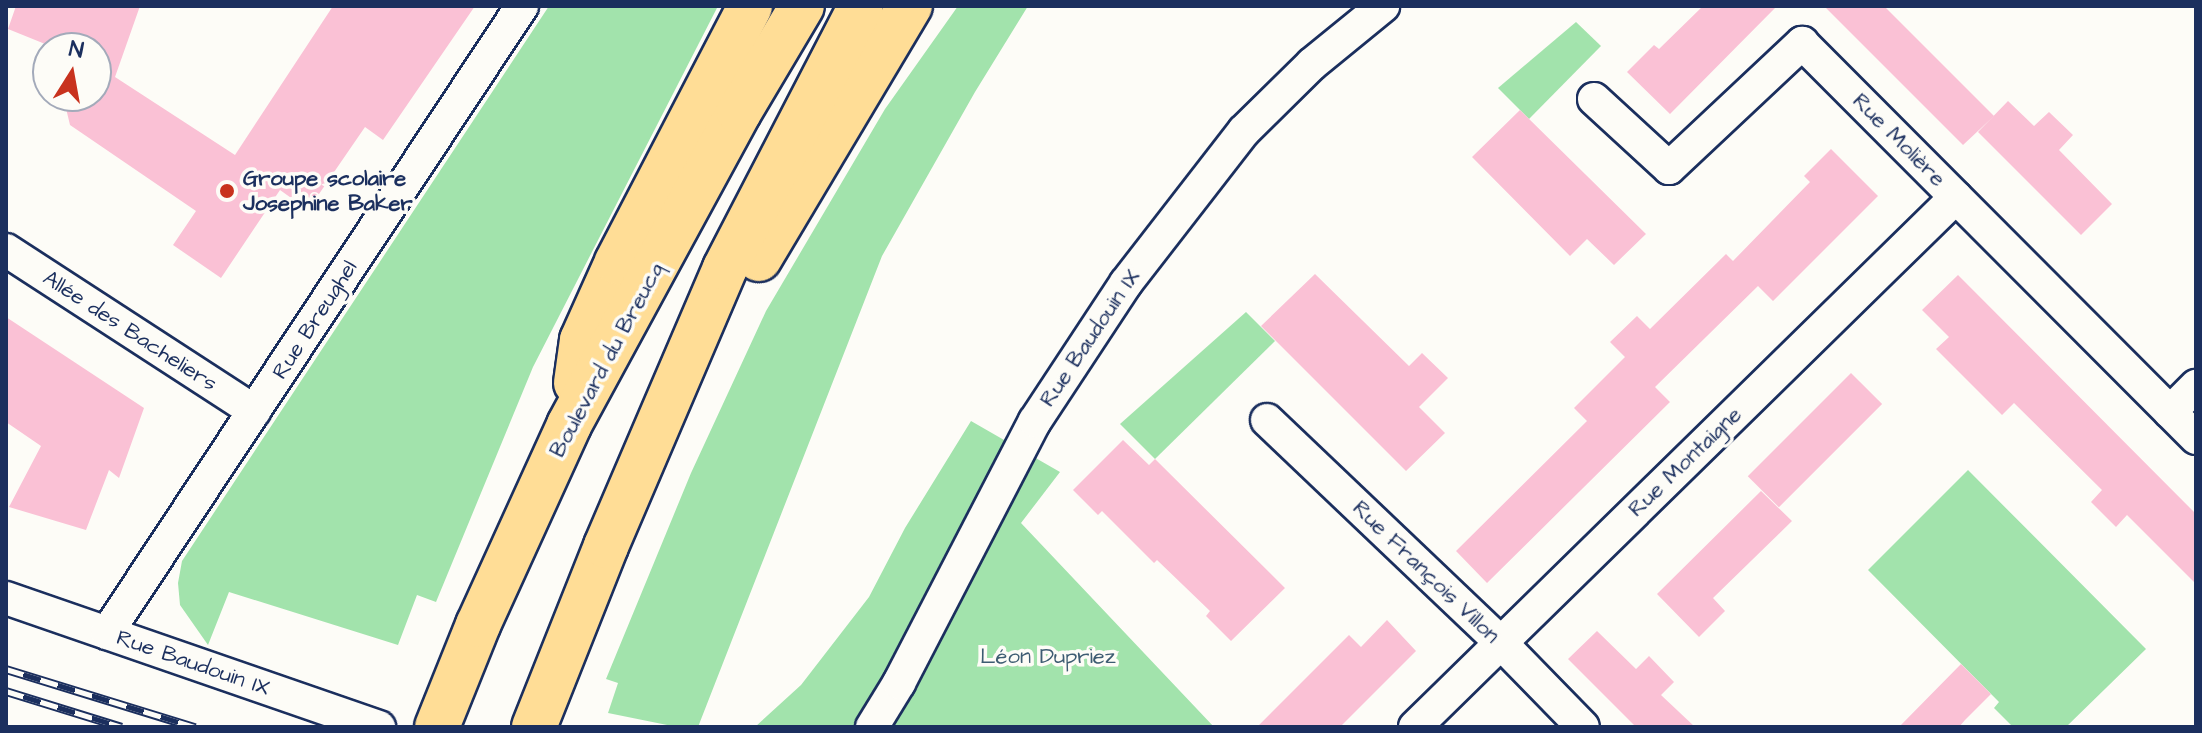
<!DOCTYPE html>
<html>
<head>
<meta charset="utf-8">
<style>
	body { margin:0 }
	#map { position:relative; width:2202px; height:733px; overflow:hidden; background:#fdfcf7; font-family:"Architects Daughter",sans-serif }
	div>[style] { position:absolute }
	.green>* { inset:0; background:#a2e3ac }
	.building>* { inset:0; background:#fac1d5; transform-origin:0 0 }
	.roads { filter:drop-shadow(2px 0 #1b2f5e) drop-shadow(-2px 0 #1b2f5e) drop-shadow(0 2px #1b2f5e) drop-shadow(0 -2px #1b2f5e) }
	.street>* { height:32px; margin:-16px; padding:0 16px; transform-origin:16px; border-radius:16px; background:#fdfcf7 }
	.highway>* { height:44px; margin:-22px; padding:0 22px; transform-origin:22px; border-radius:22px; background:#ffdd96 }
	.rail>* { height:9px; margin-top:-4.5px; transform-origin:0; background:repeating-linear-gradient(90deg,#fdfcf7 0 18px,#1b2f5e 0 36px); box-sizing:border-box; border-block:2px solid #1b2f5e }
	.dots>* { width:22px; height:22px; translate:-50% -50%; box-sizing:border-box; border:4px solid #fdfcf7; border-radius:50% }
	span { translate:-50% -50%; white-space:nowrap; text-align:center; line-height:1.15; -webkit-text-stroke:7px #fdfcf7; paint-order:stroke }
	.street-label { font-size:22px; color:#1b2f5e }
	.poi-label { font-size:22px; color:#1b2f5e; font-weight:700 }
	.left { translate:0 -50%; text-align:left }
	.park-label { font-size:22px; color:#3d5c72 }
	.frame { position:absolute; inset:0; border:8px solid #1b2f5e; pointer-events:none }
	.north { position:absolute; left:32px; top:32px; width:80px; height:80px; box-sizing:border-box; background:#fdfcf7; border:2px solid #a3aaba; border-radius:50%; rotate:11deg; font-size:22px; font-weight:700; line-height:32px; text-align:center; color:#1b2f5e }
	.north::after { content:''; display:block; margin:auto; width:28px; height:36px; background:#c8321e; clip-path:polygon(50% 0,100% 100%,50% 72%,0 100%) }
</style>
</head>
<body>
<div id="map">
	<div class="green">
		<div style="clip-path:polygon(549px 6px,718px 6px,533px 367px,436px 602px,417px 595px,398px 645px,229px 592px,208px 645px,180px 605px,178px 583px,182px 561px)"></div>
		<div style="clip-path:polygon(958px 6px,1028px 6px,975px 92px,882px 256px,698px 727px,677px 727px,608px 713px,618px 683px,606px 679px,691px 473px,766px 311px,885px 109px)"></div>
		<div style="clip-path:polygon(1576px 22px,1601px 46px,1529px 119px,1498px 88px)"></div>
		<div style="clip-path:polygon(1246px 312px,1275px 341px,1155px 459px,1120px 424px)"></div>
		<div style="clip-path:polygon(971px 421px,1060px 472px,1021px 523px,1214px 727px,755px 727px,801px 685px,869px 597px,905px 528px)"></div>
		<div style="clip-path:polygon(1968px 470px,2146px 649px,2066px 727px,2013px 727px,1994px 708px,1999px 702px,1868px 570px)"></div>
	</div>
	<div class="building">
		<div style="clip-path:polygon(16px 6px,140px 6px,115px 77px,235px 155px,333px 6px,475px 6px,383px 140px,365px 127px,308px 210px,280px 190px,221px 278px,173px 245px,196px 211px,70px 125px,63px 96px,96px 96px,96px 48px,55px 48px,8px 29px)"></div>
		<div style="clip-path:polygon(1703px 6px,1777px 6px,1670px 114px,1627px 72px,1654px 45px,1659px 49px)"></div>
		<div style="clip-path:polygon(1824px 6px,1884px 6px,1994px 116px,1963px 145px)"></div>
		<div style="clip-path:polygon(2008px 101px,2034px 126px,2049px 112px,2073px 135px,2059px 150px,2112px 204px,2081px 235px,1978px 132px)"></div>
		<div style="clip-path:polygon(1520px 110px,1646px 234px,1614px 265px,1587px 239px,1570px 256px,1472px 157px)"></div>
		<div style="clip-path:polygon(1831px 149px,1878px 196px,1773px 301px,1758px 286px,1655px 387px,1670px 402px,1487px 583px,1456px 551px,1587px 421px,1574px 408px,1625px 357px,1610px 342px,1637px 316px,1650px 329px,1726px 254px,1733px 261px,1810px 182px,1804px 176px)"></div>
		<div style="clip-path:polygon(1315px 274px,1409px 366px,1422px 353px,1448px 378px,1419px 407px,1445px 433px,1406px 471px,1261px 326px)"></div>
		<div style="clip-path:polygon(1958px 275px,2196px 514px,2196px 584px,2127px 515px,2116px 527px,2091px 502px,2102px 490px,2014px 403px,2002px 415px,1936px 349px,1949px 337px,1922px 310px)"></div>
		<div style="clip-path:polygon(6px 317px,144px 408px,119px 478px,109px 470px,86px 530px,9px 507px,41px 446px,6px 422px)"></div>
		<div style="left:1851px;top:373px;width:44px;height:146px;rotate:45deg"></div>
		<div style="clip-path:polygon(1123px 440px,1149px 465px,1155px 459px,1285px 588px,1231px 641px,1206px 616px,1210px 611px,1157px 560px,1154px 563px,1102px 511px,1098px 515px,1073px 490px)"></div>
		<div style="clip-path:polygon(1761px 491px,1792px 521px,1713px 598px,1725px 611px,1699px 637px,1657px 594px)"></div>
		<div style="clip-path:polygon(1387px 620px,1416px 651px,1340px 727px,1257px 727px,1349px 635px,1361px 647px)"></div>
		<div style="clip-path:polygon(1597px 631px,1636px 669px,1649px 656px,1674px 682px,1661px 695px,1695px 727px,1636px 727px,1568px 659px)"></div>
		<div style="clip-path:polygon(1961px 664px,1991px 694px,1965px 720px,1959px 727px,1899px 727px)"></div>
	</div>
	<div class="roads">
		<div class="street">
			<div style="left:1594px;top:99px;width:102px;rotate:42.6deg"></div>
			<div style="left:1669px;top:168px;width:183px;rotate:-43.2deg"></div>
			<div style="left:1802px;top:43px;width:558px;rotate:45.07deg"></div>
			<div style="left:6px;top:250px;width:296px;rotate:33deg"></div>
			<div style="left:2170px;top:412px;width:37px;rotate:-45deg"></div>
			<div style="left:1267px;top:420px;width:323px;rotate:43.6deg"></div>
			<div style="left:1501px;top:643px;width:117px;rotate:45.7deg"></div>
			<div style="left:6px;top:598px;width:395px;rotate:19.1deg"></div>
			<div style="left:107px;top:633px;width:752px;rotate:-56.5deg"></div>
			<div style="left:872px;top:727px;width:52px;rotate:-58.5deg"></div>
			<div style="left:899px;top:683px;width:295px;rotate:-62.6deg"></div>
			<div style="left:1035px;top:421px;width:165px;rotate:-56.6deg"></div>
			<div style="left:1126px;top:283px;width:192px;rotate:-52.2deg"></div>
			<div style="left:1244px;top:131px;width:95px;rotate:-44.6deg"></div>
			<div style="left:1312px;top:64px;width:92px;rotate:-39.2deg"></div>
			<div style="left:1415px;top:727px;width:757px;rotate:-44.41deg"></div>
		</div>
		<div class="highway">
			<div style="left:759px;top:259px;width:295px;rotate:-59.2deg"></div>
			<div style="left:576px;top:383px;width:43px;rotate:-82.1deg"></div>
			<div style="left:582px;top:340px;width:85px;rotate:-65.8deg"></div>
			<div style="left:617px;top:262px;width:288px;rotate:-62.5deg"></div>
			<div style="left:437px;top:727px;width:110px;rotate:-68.1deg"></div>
			<div style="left:478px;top:625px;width:220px;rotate:-65.5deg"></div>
			<div style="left:569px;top:425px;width:356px;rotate:-61.5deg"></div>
			<div style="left:739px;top:112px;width:123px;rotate:-59.3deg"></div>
			<div style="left:534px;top:727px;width:195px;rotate:-68.3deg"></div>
			<div style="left:606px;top:546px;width:302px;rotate:-66.8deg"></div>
			<div style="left:725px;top:268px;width:295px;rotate:-62.6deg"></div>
		</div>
	</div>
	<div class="rail">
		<div style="left:6px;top:669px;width:198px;rotate:17.1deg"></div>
		<div style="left:6px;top:691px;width:121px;rotate:17.2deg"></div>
	</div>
	<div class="dots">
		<div style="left:227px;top:191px;background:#c8321e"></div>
	</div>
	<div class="street-label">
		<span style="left:1899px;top:140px;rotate:45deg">Rue Molière</span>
		<span style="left:315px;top:320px;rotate:-57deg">Rue Breughel</span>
		<span style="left:130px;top:331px;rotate:33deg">Allée des Bacheliers</span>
		<span style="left:1090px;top:338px;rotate:-56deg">Rue Baudouin IX</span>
		<span style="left:607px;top:360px;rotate:-62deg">Boulevard du Breucq</span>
		<span style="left:1685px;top:462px;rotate:-44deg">Rue Montaigne</span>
		<span style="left:1426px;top:572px;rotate:44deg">Rue François Villon</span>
		<span style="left:193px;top:663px;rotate:19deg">Rue Baudouin IX</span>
	</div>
	<div class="poi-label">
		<span class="left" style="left:243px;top:191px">Groupe scolaire<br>Josephine Baker</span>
	</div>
	<div class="park-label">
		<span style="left:1048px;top:657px">Léon Dupriez</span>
	</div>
	<div class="frame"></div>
	<div class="north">N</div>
</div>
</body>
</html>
